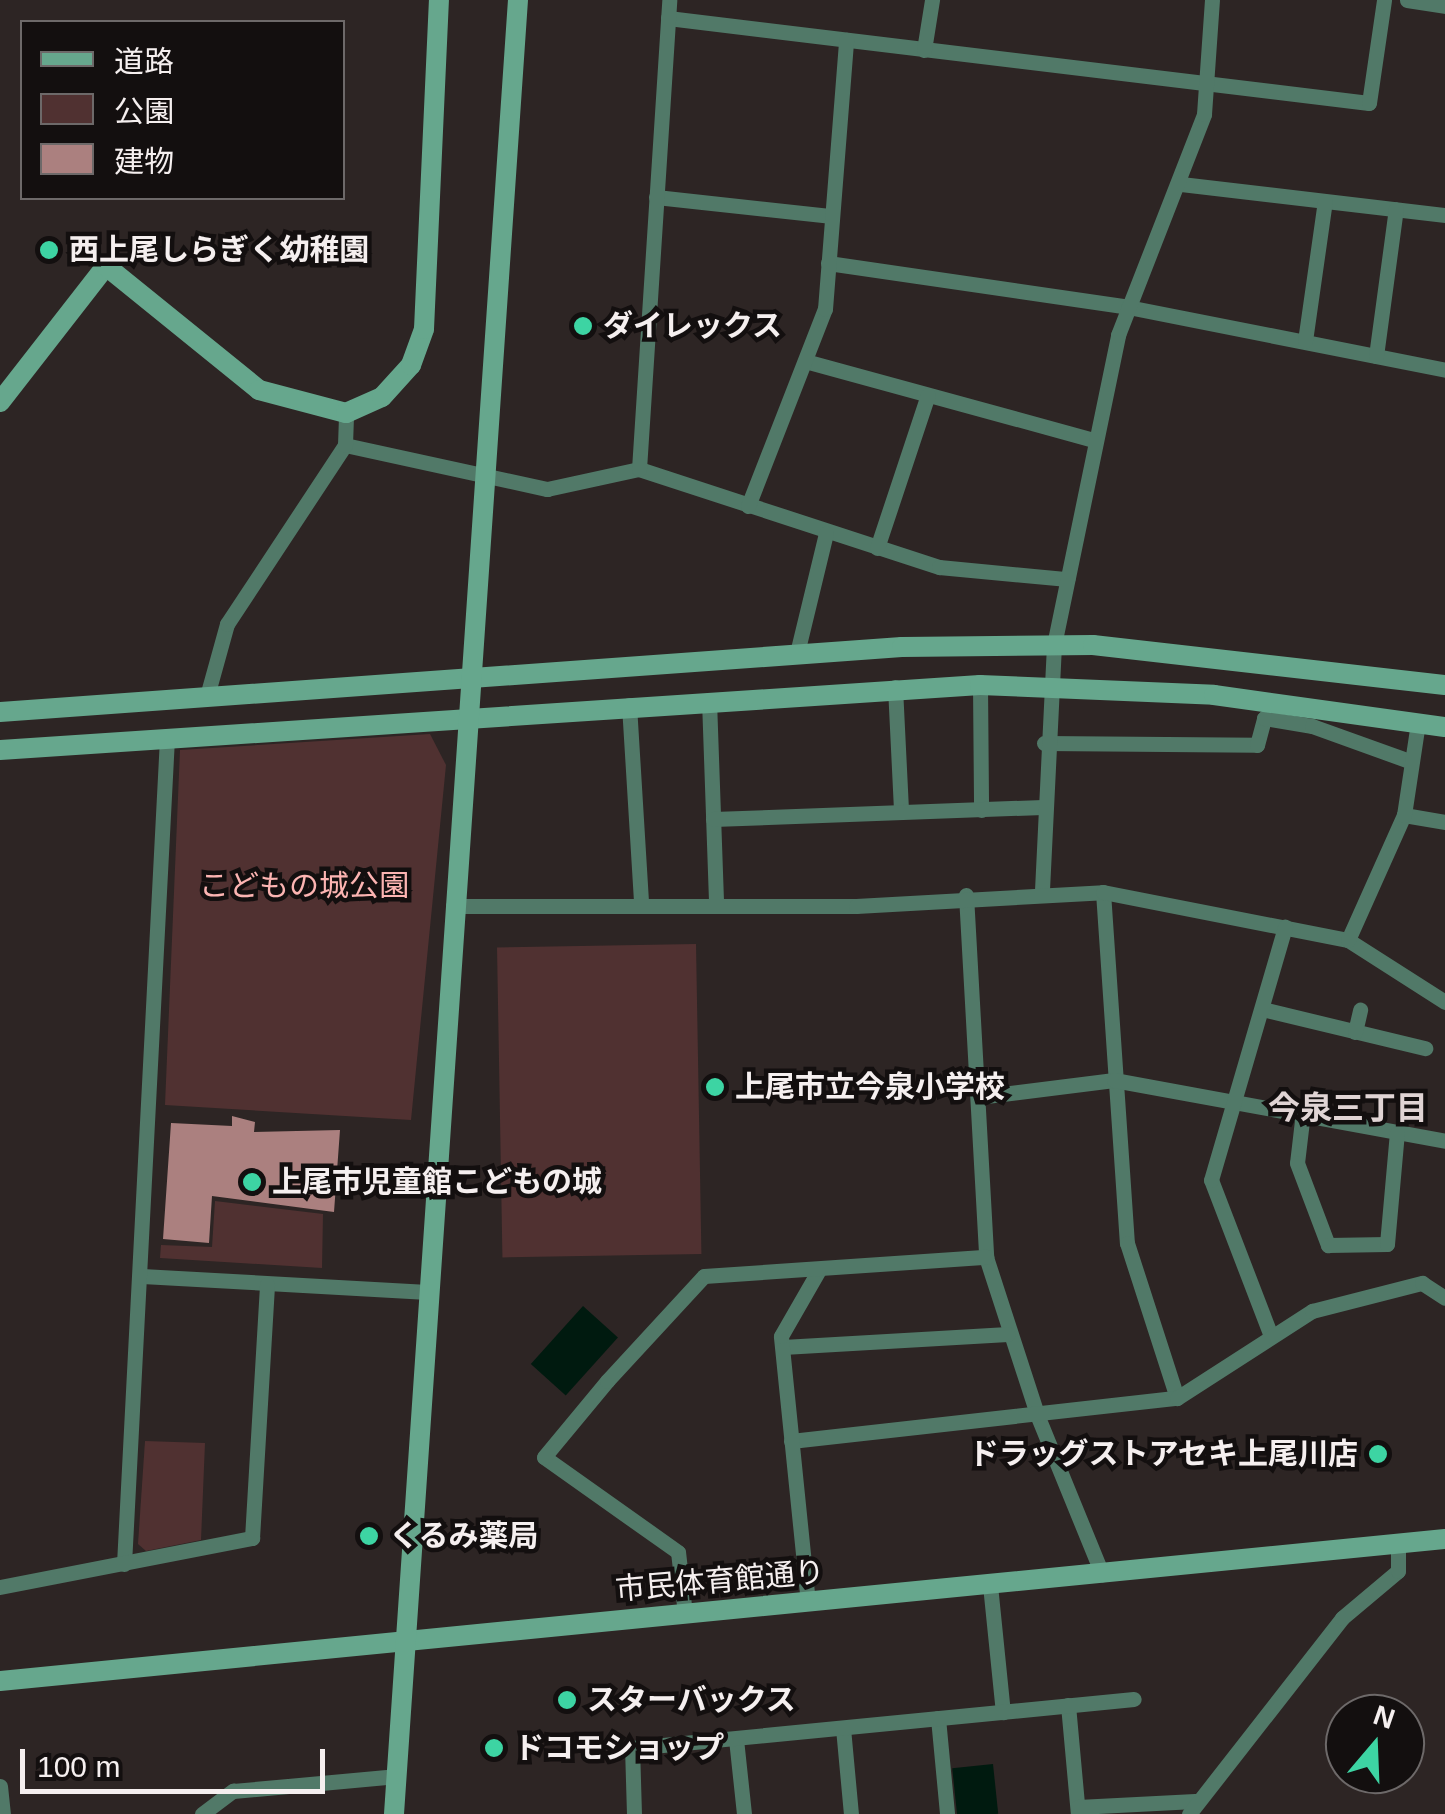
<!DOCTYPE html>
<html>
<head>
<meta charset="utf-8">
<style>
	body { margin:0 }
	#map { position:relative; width:1445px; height:1814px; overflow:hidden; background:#2d2524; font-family:Arial,"Noto Sans JP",sans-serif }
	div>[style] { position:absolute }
	.green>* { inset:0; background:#503131; transform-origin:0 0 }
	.water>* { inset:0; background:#001a0f; transform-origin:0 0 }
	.building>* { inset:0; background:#ab807f }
	.street>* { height:15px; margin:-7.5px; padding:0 7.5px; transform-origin:7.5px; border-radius:7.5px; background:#517968 }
	.secondary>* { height:20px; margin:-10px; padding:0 10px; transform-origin:10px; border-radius:10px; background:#66a78d }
	.dots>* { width:28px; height:28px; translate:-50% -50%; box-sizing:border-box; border:5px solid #130f0f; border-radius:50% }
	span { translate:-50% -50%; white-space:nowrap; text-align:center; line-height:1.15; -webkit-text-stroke:9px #130f0f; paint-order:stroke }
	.poi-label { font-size:30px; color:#f5efef; font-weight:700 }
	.left { translate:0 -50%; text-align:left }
	.right { translate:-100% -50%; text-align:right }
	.park-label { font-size:30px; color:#fcb4b2 }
	.street-label { font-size:30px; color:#f5efef }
	.neighbourhood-label { font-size:32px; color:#e0d4d4; font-weight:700 }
	.legend { position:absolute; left:20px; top:20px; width:325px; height:180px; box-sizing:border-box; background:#130f0f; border:2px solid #6d6969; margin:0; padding:12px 18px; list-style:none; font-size:30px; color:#f5efef }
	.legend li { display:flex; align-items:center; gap:20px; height:50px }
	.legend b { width:50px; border:2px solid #6d6969 }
	.north { position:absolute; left:1325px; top:1694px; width:100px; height:100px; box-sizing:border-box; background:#130f0f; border:2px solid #6d6969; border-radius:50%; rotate:19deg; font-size:28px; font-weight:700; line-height:40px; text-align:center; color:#f5efef }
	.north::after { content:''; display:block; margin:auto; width:35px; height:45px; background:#3dd4a3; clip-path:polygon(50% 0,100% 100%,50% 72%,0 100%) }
	.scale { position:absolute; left:20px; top:1749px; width:305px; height:45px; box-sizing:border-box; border:5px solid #f5efef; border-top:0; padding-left:12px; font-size:30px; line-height:35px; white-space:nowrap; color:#f5efef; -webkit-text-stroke:8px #130f0f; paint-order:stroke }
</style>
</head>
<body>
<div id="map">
	<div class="green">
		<div style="clip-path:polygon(430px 734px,446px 765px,411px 1120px,165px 1105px,180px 750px)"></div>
		<div style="left:696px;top:944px;width:310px;height:199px;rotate:89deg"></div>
		<div style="clip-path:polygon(215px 1201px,323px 1214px,322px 1268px,160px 1258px,161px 1245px,212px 1247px)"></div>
		<div style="clip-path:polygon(145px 1441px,205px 1443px,201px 1540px,146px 1551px,138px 1544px)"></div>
	</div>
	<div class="water">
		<div style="left:583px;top:1306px;width:47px;height:78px;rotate:42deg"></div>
		<div style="left:993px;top:1764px;width:50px;height:41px;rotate:84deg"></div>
	</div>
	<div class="building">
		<div style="clip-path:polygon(232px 1116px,255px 1122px,254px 1132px,340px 1130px,334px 1212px,212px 1196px,209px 1243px,163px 1239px,171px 1123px,232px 1126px)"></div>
	</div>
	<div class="street">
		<div style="left:1407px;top:0;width:38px;rotate:9deg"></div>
		<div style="left:668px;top:18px;width:706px;rotate:6.91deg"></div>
		<div style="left:1369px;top:103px;width:104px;rotate:-81.7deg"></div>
		<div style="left:924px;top:50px;width:51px;rotate:-80.9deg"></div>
		<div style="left:1181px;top:184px;width:266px;rotate:6.7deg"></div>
		<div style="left:656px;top:197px;width:177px;rotate:6.2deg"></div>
		<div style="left:828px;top:263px;width:303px;rotate:8.3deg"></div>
		<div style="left:1128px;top:307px;width:323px;rotate:11.2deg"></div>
		<div style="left:1305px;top:341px;width:141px;rotate:-81.9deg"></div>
		<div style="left:1376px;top:356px;width:148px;rotate:-82.3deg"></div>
		<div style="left:805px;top:361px;width:300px;rotate:15.3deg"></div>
		<div style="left:345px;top:445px;width:207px;rotate:12.3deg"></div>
		<div style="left:547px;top:489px;width:94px;rotate:-12.3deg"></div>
		<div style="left:639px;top:469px;width:316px;rotate:18.1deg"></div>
		<div style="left:939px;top:567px;width:129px;rotate:5.4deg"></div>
		<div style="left:639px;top:469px;width:470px;rotate:-86.3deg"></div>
		<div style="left:748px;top:506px;width:212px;rotate:-68.7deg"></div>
		<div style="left:825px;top:309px;width:270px;rotate:-85.5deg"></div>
		<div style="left:877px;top:548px;width:161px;rotate:-71.6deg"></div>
		<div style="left:797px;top:653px;width:123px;rotate:-76.4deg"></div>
		<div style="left:980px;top:685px;width:125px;rotate:89.5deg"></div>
		<div style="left:895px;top:687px;width:123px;rotate:87.2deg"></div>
		<div style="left:207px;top:696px;width:75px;rotate:-74.5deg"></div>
		<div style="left:227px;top:624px;width:214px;rotate:-56.6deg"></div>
		<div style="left:345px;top:445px;width:32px;rotate:-88deg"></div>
		<div style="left:709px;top:700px;width:203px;rotate:88deg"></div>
		<div style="left:629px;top:705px;width:199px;rotate:86.5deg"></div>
		<div style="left:1044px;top:743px;width:213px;rotate:0.5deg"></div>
		<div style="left:1257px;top:745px;width:28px;rotate:-75deg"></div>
		<div style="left:1264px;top:718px;width:49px;rotate:9.5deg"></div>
		<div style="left:1312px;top:726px;width:103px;rotate:19.8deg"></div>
		<div style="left:1404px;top:815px;width:42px;rotate:9.7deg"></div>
		<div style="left:713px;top:819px;width:330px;rotate:-2.1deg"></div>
		<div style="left:1042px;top:890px;width:245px;rotate:-87.2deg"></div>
		<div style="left:1054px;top:645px;width:317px;rotate:-78.3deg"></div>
		<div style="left:1118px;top:335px;width:237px;rotate:-68.7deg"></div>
		<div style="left:1204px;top:114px;width:114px;rotate:-86deg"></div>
		<div style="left:1103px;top:892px;width:352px;rotate:86.1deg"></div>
		<div style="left:1127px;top:1243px;width:163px;rotate:72.1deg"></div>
		<div style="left:966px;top:895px;width:363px;rotate:86.8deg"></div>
		<div style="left:986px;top:1257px;width:168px;rotate:72deg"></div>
		<div style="left:1038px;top:1417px;width:170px;rotate:67.8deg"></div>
		<div style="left:453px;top:906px;width:403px"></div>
		<div style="left:856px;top:906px;width:247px;rotate:-3.2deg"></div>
		<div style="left:1103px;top:892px;width:250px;rotate:11.1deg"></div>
		<div style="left:1348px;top:940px;width:115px;rotate:32.6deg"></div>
		<div style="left:1348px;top:940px;width:137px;rotate:-65.9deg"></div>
		<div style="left:1404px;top:815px;width:94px;rotate:-81.4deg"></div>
		<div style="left:1262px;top:1009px;width:168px;rotate:13.5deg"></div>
		<div style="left:1355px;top:1032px;width:23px;rotate:-77deg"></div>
		<div style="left:978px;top:1097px;width:137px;rotate:-7.1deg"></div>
		<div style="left:1114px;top:1080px;width:337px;rotate:10.4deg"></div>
		<div style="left:1303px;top:1112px;width:51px;rotate:96.7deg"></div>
		<div style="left:1297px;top:1163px;width:88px;rotate:69.3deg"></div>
		<div style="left:1328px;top:1245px;width:59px;rotate:-1deg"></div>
		<div style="left:1387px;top:1244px;width:111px;rotate:-84.9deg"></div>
		<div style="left:142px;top:1276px;width:286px;rotate:3.2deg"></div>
		<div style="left:1271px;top:1336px;width:167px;rotate:-111deg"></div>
		<div style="left:1211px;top:1180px;width:264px;rotate:-73.7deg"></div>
		<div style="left:783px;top:1347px;width:225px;rotate:-3.3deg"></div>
		<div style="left:791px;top:1441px;width:388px;rotate:-6.4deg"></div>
		<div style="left:1177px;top:1398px;width:161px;rotate:-32.8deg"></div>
		<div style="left:1312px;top:1311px;width:114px;rotate:-14.3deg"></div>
		<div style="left:1422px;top:1283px;width:27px;rotate:33deg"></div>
		<div style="left:124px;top:1564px;width:827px;rotate:-87.02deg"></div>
		<div style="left:990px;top:1585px;width:128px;rotate:84.2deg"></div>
		<div style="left:0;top:1587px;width:257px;rotate:-11deg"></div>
		<div style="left:252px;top:1538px;width:254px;rotate:-86.6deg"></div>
		<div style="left:808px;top:1603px;width:268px;rotate:-95.8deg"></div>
		<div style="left:781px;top:1336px;width:76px;rotate:-60.1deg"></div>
		<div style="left:685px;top:1614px;width:62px;rotate:-96.4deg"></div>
		<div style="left:678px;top:1552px;width:164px;rotate:-144.7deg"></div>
		<div style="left:544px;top:1457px;width:99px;rotate:-50.3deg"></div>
		<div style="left:607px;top:1381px;width:143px;rotate:-47.3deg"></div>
		<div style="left:704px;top:1276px;width:283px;rotate:-3.9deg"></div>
		<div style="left:1068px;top:1705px;width:109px;rotate:84.8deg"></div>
		<div style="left:938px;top:1718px;width:96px;rotate:84.6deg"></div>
		<div style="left:843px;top:1728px;width:86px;rotate:84.7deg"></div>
		<div style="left:736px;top:1739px;width:75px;rotate:83.9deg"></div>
		<div style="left:0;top:1786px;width:28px;rotate:84deg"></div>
		<div style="left:1078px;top:1807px;width:117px;rotate:-2.9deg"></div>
		<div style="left:202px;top:1814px;width:39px;rotate:-37deg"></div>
		<div style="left:233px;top:1791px;width:165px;rotate:-5.2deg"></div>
		<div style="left:634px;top:1814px;width:66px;rotate:-91.7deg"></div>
		<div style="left:632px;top:1748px;width:504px;rotate:-5.57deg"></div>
		<div style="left:1189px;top:1814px;width:249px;rotate:-52deg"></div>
		<div style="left:1342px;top:1618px;width:73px;rotate:-40deg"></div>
		<div style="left:1398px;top:1571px;width:27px;rotate:-90deg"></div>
	</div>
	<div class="secondary">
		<div style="left:0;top:402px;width:172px;rotate:-52.1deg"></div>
		<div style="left:106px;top:266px;width:197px;rotate:39deg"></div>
		<div style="left:259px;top:390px;width:90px;rotate:14.8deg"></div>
		<div style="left:346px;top:413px;width:39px;rotate:-24deg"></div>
		<div style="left:382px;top:397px;width:43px;rotate:-47.8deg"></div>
		<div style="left:411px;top:365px;width:38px;rotate:-70deg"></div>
		<div style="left:424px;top:329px;width:329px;rotate:-87.4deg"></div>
		<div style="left:0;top:712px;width:904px;rotate:-4.12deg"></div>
		<div style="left:902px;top:647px;width:191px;rotate:-0.6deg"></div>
		<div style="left:1093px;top:645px;width:354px;rotate:6.5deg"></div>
		<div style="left:0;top:750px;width:982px;rotate:-3.79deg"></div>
		<div style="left:980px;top:685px;width:234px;rotate:2.4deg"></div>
		<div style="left:1214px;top:695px;width:233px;rotate:7.9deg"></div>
		<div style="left:0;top:1681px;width:1452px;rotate:-5.61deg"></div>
		<div style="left:394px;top:1814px;width:1818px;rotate:-86.09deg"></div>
	</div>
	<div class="dots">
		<div style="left:49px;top:250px;background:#3dd4a3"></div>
		<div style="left:583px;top:326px;background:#3dd4a3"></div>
		<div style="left:715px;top:1087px;background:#3dd4a3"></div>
		<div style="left:252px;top:1182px;background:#3dd4a3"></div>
		<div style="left:1378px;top:1454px;background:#3dd4a3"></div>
		<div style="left:369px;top:1536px;background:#3dd4a3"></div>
		<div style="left:567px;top:1700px;background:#3dd4a3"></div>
		<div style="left:494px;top:1748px;background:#3dd4a3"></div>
	</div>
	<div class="poi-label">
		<span class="left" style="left:69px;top:250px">西上尾しらぎく幼稚園</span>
		<span class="left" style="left:603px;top:326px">ダイレックス</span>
		<span class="left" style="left:735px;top:1087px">上尾市立今泉小学校</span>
		<span class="left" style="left:272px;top:1182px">上尾市児童館こどもの城</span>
		<span class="right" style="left:1358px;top:1454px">ドラッグストアセキ上尾川店</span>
		<span class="left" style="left:389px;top:1536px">くるみ薬局</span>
		<span class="left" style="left:587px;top:1700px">スターバックス</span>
		<span class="left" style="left:514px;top:1748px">ドコモショップ</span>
	</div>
	<div class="park-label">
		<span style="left:304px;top:886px">こどもの城公園</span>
	</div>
	<div class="street-label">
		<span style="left:720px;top:1581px;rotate:-5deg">市民体育館通り</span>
	</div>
	<div class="neighbourhood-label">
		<span style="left:1348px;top:1108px">今泉三丁目</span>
	</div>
	<ul class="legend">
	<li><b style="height:12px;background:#66a78d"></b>道路</li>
	<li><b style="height:28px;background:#503131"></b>公園</li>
	<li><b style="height:28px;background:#ab807f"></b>建物</li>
	</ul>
	<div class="north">N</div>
	<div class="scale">100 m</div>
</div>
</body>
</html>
